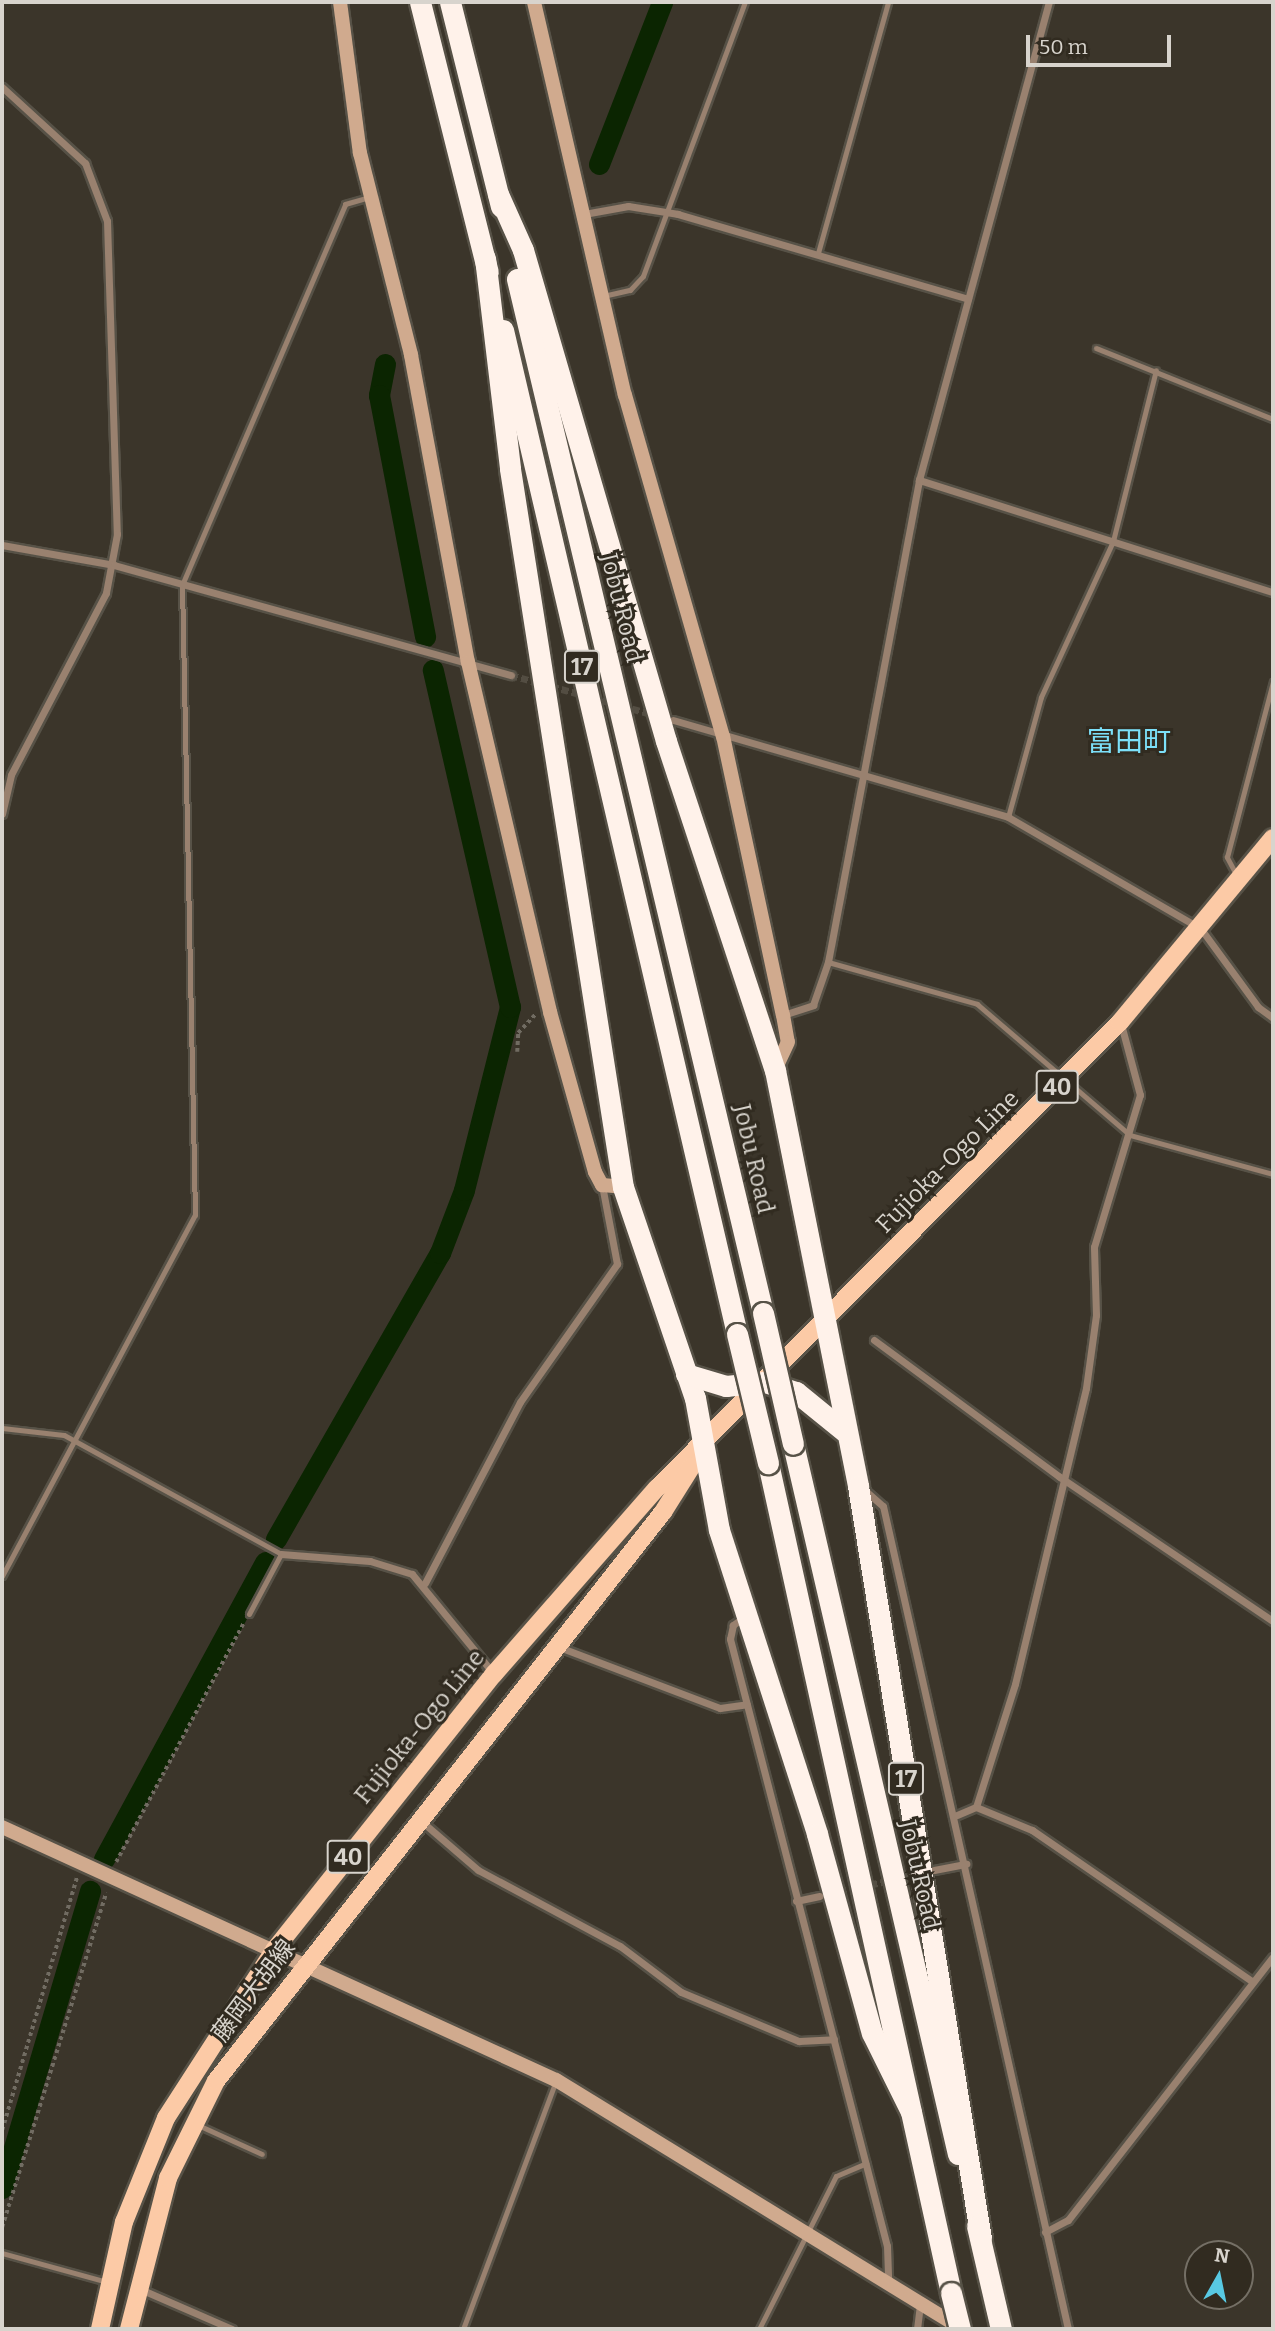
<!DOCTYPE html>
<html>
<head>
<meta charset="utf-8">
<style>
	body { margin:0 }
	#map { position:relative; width:1275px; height:2331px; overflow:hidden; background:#3b352a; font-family:Bitter,"Noto Sans JP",serif }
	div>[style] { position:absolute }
	.canal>* { height:21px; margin:-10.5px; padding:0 10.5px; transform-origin:10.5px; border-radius:10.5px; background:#0b2501 }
	.street-tunnel>* { height:7px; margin-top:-3.5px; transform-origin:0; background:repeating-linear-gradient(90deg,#534d42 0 7px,transparent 0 10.5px) }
	.path>* { height:3.5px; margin-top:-1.75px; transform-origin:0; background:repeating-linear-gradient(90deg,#716c62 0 3.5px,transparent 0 7px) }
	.roads { filter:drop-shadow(2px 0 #575247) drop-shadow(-2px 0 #575247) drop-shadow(0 2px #575247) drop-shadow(0 -2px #575247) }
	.lane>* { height:5px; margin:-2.5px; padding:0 2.5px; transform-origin:2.5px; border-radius:2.5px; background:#99816f }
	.street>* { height:7px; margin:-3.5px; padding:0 3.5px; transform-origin:3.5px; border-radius:3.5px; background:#99816f }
	.secondary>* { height:14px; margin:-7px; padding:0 7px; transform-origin:7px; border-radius:7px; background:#d0aa8e }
	.primary>* { height:18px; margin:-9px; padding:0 9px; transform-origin:9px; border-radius:9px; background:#fccaa6 }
	.highway>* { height:21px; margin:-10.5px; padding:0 10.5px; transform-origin:10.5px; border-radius:10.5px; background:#fff2ea }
	.bridges { filter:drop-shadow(2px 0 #575247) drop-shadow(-2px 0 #575247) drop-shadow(0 2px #575247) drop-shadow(0 -2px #575247) }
	.highway-bridge>* { height:21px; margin:-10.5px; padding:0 10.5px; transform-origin:10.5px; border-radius:10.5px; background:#fff2ea }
	span { translate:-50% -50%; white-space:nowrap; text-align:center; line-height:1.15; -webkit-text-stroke:6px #312b20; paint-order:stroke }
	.shield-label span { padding:2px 5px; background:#312b20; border:2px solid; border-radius:5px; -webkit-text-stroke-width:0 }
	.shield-label { font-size:23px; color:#d8d4cd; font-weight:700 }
	.street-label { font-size:24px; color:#d8d4cd }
	.quarter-label { font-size:28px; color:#7ce0f9 }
	.frame { position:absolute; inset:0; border:4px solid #d8d4cd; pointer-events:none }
	.north { position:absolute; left:1184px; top:2240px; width:70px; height:70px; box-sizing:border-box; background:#312b20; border:2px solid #746f65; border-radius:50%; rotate:9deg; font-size:19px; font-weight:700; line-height:28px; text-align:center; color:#d8d4cd }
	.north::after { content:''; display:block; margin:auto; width:24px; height:32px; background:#58c9e3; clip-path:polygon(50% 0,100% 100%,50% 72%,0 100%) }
	.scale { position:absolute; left:1026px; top:35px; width:145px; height:32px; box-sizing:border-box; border:4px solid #d8d4cd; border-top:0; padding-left:9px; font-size:21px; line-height:24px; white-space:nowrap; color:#d8d4cd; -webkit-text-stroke:5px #312b20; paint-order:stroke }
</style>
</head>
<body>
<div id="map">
	<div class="canal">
		<div style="left:599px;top:164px;width:174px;rotate:-68.7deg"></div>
		<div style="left:385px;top:364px;width:32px;rotate:101deg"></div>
		<div style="left:379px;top:395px;width:246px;rotate:79.2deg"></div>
		<div style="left:276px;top:1539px;width:330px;rotate:-60.2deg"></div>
		<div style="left:440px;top:1253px;width:67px;rotate:-69.1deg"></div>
		<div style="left:464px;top:1190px;width:189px;rotate:-75.9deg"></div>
		<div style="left:510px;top:1007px;width:346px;rotate:-102.9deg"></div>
		<div style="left:104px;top:1859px;width:338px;rotate:-61.5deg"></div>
		<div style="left:2px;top:2188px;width:310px;rotate:-73.5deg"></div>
	</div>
	<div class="street-tunnel">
		<div style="left:511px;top:675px;width:149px;rotate:15.5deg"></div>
		<div style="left:819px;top:1896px;width:101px;rotate:-12.5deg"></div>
	</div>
	<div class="path">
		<div style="left:517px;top:1052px;width:19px;rotate:-87deg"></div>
		<div style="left:518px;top:1033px;width:25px;rotate:-47deg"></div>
		<div style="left:116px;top:1862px;width:272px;rotate:-61.9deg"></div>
		<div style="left:2px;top:2130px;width:264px;rotate:-73.5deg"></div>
		<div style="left:2px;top:2227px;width:350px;rotate:-72.7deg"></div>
	</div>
	<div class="roads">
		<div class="lane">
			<div style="left:818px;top:253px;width:261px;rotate:-74.4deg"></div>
			<div style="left:603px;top:296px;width:28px;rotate:-13deg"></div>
			<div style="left:630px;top:290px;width:19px;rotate:-47deg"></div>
			<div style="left:643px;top:276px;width:292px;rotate:-69.6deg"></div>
			<div style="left:1096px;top:348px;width:191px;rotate:21.9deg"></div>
			<div style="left:1008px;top:817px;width:124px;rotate:-74.6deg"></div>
			<div style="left:1041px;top:697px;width:172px;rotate:-65.2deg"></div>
			<div style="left:1113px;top:541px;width:176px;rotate:-75.9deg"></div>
			<div style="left:1238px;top:878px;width:24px;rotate:-118deg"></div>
			<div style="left:1227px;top:857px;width:181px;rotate:-75.3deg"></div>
			<div style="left:828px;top:962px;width:155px;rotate:15.7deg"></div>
			<div style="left:977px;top:1004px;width:201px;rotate:40.6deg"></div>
			<div style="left:1130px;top:1135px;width:148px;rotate:15.3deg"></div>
			<div style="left:2px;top:1428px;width:62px;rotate:6.4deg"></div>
			<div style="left:64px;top:1435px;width:247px;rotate:28.7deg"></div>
			<div style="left:281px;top:1554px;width:68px;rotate:118.1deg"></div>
			<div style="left:2px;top:1576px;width:409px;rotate:-61.9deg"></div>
			<div style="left:195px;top:1215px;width:630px;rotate:-91.18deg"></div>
			<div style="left:182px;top:585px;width:414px;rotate:-66.8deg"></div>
			<div style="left:345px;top:204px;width:25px;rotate:-16deg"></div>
			<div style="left:198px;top:2125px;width:70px;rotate:24.4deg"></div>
			<div style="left:2px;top:2253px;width:109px;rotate:15.4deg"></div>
			<div style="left:463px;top:2329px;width:266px;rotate:-69.5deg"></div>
			<div style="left:759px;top:2329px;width:171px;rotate:-63.3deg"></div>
			<div style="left:836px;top:2176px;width:33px;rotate:-23deg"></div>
		</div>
		<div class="street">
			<div style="left:2px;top:87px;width:113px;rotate:42.5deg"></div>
			<div style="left:85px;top:163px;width:62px;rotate:69.2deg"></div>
			<div style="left:107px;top:221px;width:313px;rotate:88.2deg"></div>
			<div style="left:117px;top:534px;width:60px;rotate:100.6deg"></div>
			<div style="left:106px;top:593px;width:205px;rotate:117.6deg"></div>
			<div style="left:11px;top:775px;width:40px;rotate:103deg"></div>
			<div style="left:584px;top:214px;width:45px;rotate:-10.3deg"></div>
			<div style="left:628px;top:206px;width:51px;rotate:9.1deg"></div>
			<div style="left:678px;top:214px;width:302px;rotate:16.3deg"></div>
			<div style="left:919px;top:480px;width:371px;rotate:17.6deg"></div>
			<div style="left:2px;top:545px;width:114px;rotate:10.1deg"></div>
			<div style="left:114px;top:565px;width:412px;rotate:15.5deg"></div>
			<div style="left:673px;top:720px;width:349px;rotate:16.1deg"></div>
			<div style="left:1008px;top:817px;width:223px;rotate:30.1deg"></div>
			<div style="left:1201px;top:929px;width:97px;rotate:53.8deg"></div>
			<div style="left:1258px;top:1007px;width:19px;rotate:36deg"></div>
			<div style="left:783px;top:1015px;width:32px;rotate:-18deg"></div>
			<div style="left:813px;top:1005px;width:46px;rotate:-70.8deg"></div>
			<div style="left:828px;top:962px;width:491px;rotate:-79.3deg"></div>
			<div style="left:919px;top:480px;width:495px;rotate:-74.8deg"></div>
			<div style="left:874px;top:1340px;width:231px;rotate:36.4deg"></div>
			<div style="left:1060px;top:1477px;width:257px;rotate:34.1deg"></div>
			<div style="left:861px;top:1487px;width:29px;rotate:41deg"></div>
			<div style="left:883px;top:1506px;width:844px;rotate:77.33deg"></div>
			<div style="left:281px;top:1554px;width:89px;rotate:4.5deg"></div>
			<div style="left:370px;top:1561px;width:44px;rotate:17.2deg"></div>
			<div style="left:412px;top:1574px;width:128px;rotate:50.7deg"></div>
			<div style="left:425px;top:1583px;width:204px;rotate:-62.3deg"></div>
			<div style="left:520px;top:1402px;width:169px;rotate:-54.9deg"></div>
			<div style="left:617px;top:1264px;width:80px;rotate:-100.8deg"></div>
			<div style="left:744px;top:1617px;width:14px;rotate:144deg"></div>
			<div style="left:733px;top:1625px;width:14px;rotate:102deg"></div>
			<div style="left:730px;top:1639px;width:627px;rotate:75.5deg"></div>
			<div style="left:887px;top:2246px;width:35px;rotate:88deg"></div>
			<div style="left:559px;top:1647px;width:172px;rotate:20.8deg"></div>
			<div style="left:720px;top:1708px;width:27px;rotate:-8deg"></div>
			<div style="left:976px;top:1807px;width:129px;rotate:-72.4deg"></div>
			<div style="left:1015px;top:1684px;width:304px;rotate:-76.5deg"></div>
			<div style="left:1086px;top:1388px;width:74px;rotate:-82.2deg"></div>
			<div style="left:1096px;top:1315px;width:68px;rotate:-91.7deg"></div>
			<div style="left:1094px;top:1247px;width:159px;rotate:-73.2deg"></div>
			<div style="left:1140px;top:1095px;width:73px;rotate:-105deg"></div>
			<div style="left:957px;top:1815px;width:21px;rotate:-23deg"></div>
			<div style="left:976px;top:1807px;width:61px;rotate:22.3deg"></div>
			<div style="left:1032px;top:1830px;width:268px;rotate:34.5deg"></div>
			<div style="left:421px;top:1821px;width:75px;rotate:40.7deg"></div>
			<div style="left:478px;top:1870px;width:161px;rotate:28.2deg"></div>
			<div style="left:620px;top:1946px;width:76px;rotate:37deg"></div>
			<div style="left:681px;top:1992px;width:128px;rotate:22.6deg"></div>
			<div style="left:799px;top:2041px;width:35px;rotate:-3deg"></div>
			<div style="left:934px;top:1870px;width:33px;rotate:-11deg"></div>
			<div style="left:796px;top:1901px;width:24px;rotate:-12deg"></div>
			<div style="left:1045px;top:2232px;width:26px;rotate:-28deg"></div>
			<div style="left:1068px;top:2220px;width:333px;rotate:-52.1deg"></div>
			<div style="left:140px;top:2289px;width:100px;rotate:23.5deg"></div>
			<div style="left:917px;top:2329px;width:26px;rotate:-83deg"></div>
		</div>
		<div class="secondary">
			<div style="left:340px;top:2px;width:152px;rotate:82.5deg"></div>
			<div style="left:360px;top:153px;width:208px;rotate:75.8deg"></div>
			<div style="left:411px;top:355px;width:312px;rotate:79.5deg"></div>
			<div style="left:468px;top:662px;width:359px;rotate:76.8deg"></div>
			<div style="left:550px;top:1012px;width:166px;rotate:74.3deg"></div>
			<div style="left:595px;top:1172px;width:15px;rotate:62deg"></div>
			<div style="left:602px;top:1185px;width:21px;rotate:5deg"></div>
			<div style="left:534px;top:2px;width:403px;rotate:77deg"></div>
			<div style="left:625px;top:395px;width:355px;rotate:74deg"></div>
			<div style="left:723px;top:736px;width:285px;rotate:77.9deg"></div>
			<div style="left:783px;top:1015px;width:27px;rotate:80deg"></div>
			<div style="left:788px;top:1042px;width:31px;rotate:115deg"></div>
			<div style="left:2px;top:1827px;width:609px;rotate:24.55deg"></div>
			<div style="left:556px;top:2080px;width:475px;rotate:31.5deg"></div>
		</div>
		<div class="primary">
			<div style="left:100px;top:2329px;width:110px;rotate:-77.4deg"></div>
			<div style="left:124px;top:2222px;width:112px;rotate:-68deg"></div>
			<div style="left:166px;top:2118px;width:201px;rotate:-57.2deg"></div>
			<div style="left:275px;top:1949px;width:352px;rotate:-51.5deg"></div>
			<div style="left:494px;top:1674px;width:247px;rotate:-48.8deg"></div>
			<div style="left:657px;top:1488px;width:657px;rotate:-45.19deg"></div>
			<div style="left:1120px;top:1022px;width:239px;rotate:-50.3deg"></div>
			<div style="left:129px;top:2329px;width:156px;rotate:-75.5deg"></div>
			<div style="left:168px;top:2178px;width:108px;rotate:-63.7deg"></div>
			<div style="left:216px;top:2081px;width:724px;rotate:-51.85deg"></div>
			<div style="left:663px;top:1512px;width:54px;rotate:-57.8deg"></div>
		</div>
		<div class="highway">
			<div style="left:420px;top:2px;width:278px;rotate:75.9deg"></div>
			<div style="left:450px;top:2px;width:211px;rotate:76deg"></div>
			<div style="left:498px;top:194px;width:61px;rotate:65.9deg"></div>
			<div style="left:523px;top:250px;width:511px;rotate:73.76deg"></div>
			<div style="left:666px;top:741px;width:347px;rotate:71.7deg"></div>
			<div style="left:775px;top:1070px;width:424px;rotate:78.7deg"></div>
			<div style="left:858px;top:1486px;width:763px;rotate:80.72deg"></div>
			<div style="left:485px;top:258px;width:212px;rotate:83.2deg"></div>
			<div style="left:510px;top:469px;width:727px;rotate:81.06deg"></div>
			<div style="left:623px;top:1187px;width:223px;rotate:71.2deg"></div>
			<div style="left:695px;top:1398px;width:134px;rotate:79.7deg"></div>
			<div style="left:719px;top:1530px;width:319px;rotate:72.1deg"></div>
			<div style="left:817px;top:1834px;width:206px;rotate:74.6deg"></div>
			<div style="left:872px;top:2033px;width:88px;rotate:63.7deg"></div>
			<div style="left:517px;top:279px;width:1063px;rotate:76.62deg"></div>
			<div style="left:503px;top:330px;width:1031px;rotate:76.88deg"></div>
			<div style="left:686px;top:1374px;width:42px;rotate:16.7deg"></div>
			<div style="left:726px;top:1386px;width:39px;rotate:-6deg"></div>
			<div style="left:765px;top:1382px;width:33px;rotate:18deg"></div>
			<div style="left:796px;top:1392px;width:62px;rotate:39.1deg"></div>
			<div style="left:793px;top:1444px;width:729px;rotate:76.92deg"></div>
			<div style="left:768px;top:1463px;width:850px;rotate:77.57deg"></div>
			<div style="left:977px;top:2226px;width:106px;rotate:76.9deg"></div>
		</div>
	</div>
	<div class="bridges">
		<div class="highway-bridge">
			<div style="left:763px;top:1313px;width:134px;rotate:77.1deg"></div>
			<div style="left:737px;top:1334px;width:133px;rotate:76.5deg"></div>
			<div style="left:951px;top:2293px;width:37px;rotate:76deg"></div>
		</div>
	</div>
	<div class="shield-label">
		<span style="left:582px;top:667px">17</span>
		<span style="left:1057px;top:1087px">40</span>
		<span style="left:906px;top:1779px">17</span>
		<span style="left:348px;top:1857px">40</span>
	</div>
	<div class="street-label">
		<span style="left:621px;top:608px;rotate:76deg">Jobu Road</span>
		<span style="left:753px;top:1159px;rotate:77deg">Jobu Road</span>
		<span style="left:948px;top:1162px;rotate:-45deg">Fujioka-Ogo Line</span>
		<span style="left:420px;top:1727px;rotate:-51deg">Fujioka-Ogo Line</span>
		<span style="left:919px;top:1875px;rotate:77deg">Jobu Road</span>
		<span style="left:254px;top:1991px;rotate:-53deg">藤岡大胡線</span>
	</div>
	<div class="quarter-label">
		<span style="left:1129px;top:742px">富田町</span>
	</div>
	<div class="frame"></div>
	<div class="north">N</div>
	<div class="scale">50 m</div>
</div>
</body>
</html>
